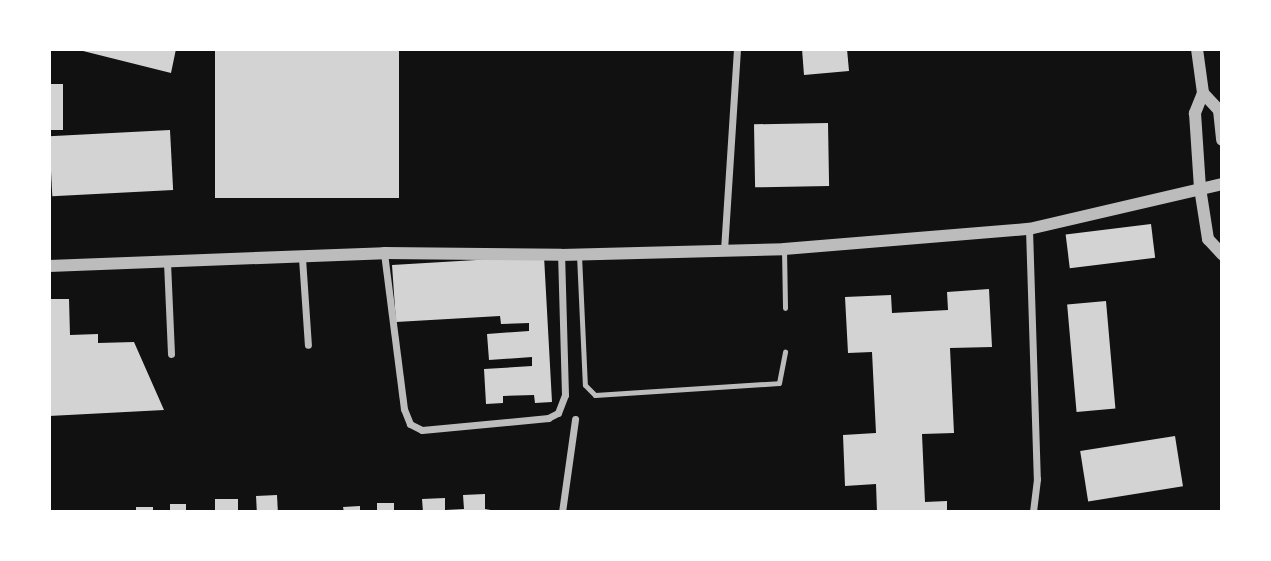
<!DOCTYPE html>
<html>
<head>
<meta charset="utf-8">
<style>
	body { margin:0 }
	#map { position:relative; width:1271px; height:561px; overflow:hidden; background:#111; font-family:"Roboto Serif",serif }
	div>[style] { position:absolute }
	.building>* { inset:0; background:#d3d3d3; transform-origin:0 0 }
	.service>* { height:5px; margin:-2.5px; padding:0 2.5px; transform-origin:2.5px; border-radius:2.5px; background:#bcbcbc }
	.minor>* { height:7px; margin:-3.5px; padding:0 3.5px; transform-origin:3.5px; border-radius:3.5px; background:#bcbcbc }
	.tertiary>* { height:12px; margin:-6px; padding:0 6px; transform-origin:6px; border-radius:6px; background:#bcbcbc }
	span { translate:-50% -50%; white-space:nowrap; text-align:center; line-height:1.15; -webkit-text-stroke:5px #fff; paint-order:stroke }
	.frame { position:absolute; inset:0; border:51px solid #fff; pointer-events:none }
</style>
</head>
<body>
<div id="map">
	<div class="building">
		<div style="clip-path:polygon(75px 49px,176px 49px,171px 73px)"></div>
		<div style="left:215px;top:49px;width:184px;height:149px"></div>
		<div style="clip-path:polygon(802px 49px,847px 49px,849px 71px,804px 75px)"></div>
		<div style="left:49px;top:84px;width:14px;height:46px"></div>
		<div style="left:828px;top:123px;width:63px;height:74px;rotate:89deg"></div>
		<div style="left:170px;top:130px;width:60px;height:121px;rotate:87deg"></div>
		<div style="left:1151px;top:224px;width:34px;height:86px;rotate:83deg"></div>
		<div style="clip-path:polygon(544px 256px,552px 402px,535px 403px,534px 395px,503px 396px,503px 403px,486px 404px,484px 369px,532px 366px,532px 357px,489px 360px,487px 334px,529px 331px,529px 323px,501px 324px,500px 316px,396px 322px,392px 265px)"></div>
		<div style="clip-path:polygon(989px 289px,992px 347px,950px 348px,954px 433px,922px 434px,925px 502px,947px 501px,947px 512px,877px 512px,876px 484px,845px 486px,843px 435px,876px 433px,872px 352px,848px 353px,845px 297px,891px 295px,892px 313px,948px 310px,947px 292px)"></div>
		<div style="clip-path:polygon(49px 299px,69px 299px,70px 335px,98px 334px,98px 343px,134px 342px,164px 410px,49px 416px)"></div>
		<div style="left:1106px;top:301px;width:108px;height:39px;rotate:85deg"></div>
		<div style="left:1175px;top:436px;width:51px;height:96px;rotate:81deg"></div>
		<div style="clip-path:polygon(485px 494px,485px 509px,502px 512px,423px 512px,422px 499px,445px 498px,445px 510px,464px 509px,463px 495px)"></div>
		<div style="left:277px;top:495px;width:17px;height:21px;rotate:87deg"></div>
		<div style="left:238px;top:499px;width:13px;height:23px;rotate:90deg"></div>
		<div style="left:394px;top:503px;width:9px;height:17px;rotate:90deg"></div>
		<div style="left:186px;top:504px;width:8px;height:16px;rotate:90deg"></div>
		<div style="clip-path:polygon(360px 506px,360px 512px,344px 512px,343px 507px)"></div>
		<div style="left:136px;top:507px;width:17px;height:5px"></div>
	</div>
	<div class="service">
		<div style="left:784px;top:249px;width:59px;rotate:89deg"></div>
		<div style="left:579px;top:255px;width:130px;rotate:87.4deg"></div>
		<div style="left:585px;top:385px;width:14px;rotate:45deg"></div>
		<div style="left:595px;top:395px;width:184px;rotate:-3.7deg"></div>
		<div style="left:779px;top:383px;width:32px;rotate:-79deg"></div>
	</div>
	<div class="minor">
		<div style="left:1029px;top:229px;width:250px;rotate:88.2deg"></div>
		<div style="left:1037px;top:479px;width:33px;rotate:97deg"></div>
		<div style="left:724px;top:250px;width:201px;rotate:-86.3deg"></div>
		<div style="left:384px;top:253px;width:157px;rotate:82.7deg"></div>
		<div style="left:404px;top:409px;width:16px;rotate:68deg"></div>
		<div style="left:410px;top:424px;width:13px;rotate:27deg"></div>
		<div style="left:422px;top:430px;width:127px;rotate:-5.4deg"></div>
		<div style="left:548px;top:418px;width:11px;rotate:-27deg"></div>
		<div style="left:558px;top:413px;width:19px;rotate:-69deg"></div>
		<div style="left:565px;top:395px;width:140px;rotate:-91.6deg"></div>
		<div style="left:302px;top:258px;width:87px;rotate:86.1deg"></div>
		<div style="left:167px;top:262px;width:92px;rotate:87.5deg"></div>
		<div style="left:562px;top:512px;width:94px;rotate:-82deg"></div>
	</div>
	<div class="tertiary">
		<div style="left:1197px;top:49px;width:44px;rotate:82.2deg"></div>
		<div style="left:1203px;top:93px;width:22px;rotate:112deg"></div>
		<div style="left:1195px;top:113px;width:75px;rotate:86.2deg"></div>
		<div style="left:1200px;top:188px;width:52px;rotate:81.1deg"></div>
		<div style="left:1208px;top:239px;width:21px;rotate:47deg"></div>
		<div style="left:1203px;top:93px;width:23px;rotate:47deg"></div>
		<div style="left:1219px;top:110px;width:30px;rotate:84deg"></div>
		<div style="left:49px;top:266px;width:335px;rotate:-2.2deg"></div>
		<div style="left:384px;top:253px;width:177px;rotate:0.6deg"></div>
		<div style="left:561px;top:255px;width:223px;rotate:-1.5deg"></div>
		<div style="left:784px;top:249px;width:246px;rotate:-4.7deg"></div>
		<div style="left:1029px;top:229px;width:198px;rotate:-13.1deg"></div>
	</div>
	<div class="frame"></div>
</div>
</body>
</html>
